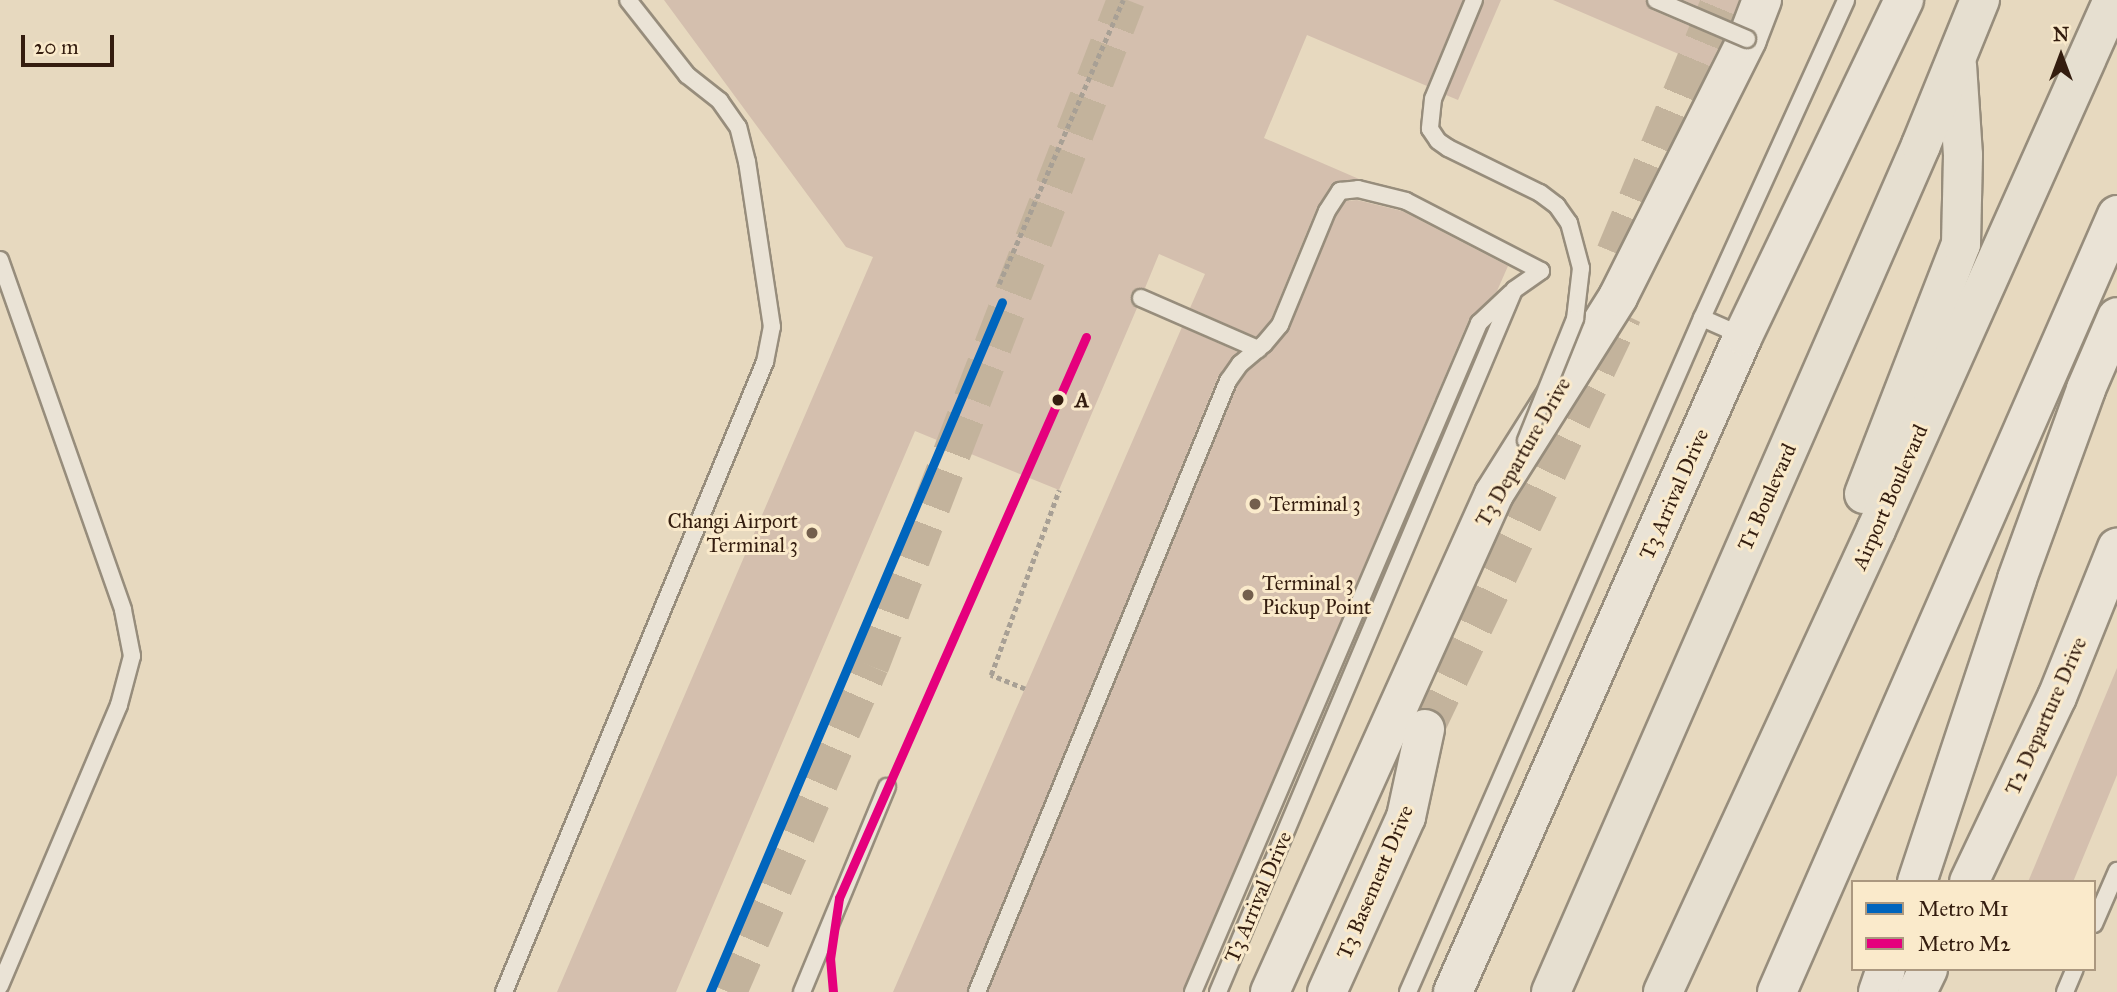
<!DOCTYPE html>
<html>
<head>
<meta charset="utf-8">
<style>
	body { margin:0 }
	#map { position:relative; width:2117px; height:992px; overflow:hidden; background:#e7d9bf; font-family:"IM FELL Great Primer",serif }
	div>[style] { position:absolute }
	.building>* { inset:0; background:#d4bfae }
	.secondary-tunnel>* { height:38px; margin-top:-19px; transform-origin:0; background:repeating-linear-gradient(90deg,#c3b39c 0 38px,transparent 0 57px) }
	.path>* { height:4.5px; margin-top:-2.25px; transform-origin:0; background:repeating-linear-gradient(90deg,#a8a095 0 5px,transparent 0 8.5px) }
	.roads { filter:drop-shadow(2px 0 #978d7c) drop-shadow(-2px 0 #978d7c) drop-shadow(0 2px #978d7c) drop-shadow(0 -2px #978d7c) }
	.lane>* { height:16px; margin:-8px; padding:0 8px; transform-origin:8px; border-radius:8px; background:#eae3d6 }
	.secondary>* { height:38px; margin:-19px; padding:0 19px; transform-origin:19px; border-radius:19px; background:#eae3d6 }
	.highway>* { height:38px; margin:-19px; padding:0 19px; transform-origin:19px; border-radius:19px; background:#e6dfd0 }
	.bridges { filter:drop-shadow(2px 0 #978d7c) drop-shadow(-2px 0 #978d7c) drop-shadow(0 2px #978d7c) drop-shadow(0 -2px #978d7c) }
	.lane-bridge>* { height:16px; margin:-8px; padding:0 8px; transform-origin:8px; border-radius:8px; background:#eae3d6 }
	.metro-1>* { height:9px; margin:-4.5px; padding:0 4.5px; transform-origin:4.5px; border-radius:4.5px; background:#0065bd }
	.metro-2>* { height:9px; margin:-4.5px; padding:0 4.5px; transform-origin:4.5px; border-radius:4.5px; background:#e5007d }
	.dots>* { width:19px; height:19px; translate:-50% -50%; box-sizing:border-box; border:4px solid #faeacb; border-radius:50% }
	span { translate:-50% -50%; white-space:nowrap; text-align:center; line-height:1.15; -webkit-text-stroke:6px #faeacb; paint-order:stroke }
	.stop-label { font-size:21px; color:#341d0f; font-weight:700 }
	.left { translate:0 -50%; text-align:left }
	.street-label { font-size:21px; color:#341d0f }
	.poi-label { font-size:21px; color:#341d0f }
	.right { translate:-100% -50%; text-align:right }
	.legend { position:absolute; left:1851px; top:880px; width:245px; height:91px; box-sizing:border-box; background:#faeacb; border:2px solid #ab9880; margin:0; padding:9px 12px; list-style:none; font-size:21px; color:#341d0f }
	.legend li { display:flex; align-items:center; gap:14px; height:35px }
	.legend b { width:35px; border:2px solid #ab9880 }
	.north { position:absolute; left:2026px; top:21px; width:70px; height:70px; -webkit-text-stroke:5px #faeacb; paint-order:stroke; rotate:0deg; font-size:19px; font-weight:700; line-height:28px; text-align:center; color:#341d0f }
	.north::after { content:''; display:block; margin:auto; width:24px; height:32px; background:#341d0f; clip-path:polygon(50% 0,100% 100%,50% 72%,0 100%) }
	.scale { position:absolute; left:21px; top:35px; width:93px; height:32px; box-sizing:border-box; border:4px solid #341d0f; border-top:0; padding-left:9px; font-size:21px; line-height:24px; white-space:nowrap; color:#341d0f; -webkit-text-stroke:5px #faeacb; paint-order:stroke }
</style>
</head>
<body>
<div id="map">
	<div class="building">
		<div style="clip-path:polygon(664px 0,1463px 0,1427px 86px,1307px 35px,1264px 138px,1359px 179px,1338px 181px,1331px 185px,1317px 207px,1271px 319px,1256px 337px,1190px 308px,1205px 274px,1159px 254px,1145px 288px,1135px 289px,1131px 294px,1132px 304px,1137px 308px,1059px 490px,915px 431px,676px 992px,557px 992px,873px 257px,846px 247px)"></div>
		<div style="clip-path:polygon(1484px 0,1501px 0,1458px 100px,1446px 95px)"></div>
		<div style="clip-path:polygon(1553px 0,1646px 0,1652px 10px,1722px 40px,1709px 67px)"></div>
		<div style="clip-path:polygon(1683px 0,1739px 0,1731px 21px)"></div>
		<div style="clip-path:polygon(1357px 200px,1402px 211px,1508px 266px,1497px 291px,1469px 319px,1183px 992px,988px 992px,1237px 386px,1248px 371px,1288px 331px,1336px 216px,1346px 201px)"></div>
		<div style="clip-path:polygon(1182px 327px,1238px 352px,1218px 377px,967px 992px,893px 992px)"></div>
		<div style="clip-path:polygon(2117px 668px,2117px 775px,2073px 882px,2028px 882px)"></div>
	</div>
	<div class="secondary-tunnel">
		<div style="left:1615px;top:253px;width:274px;rotate:-67.3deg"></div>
		<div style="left:1425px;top:729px;width:460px;rotate:-64.5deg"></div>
		<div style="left:728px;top:992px;width:356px;rotate:-66.5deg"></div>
		<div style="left:870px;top:666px;width:714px;rotate:-68.97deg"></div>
	</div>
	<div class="path">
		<div style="left:999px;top:284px;width:310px;rotate:-66.4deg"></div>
		<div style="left:1025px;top:689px;width:37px;rotate:-158deg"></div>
		<div style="left:991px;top:675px;width:197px;rotate:-69.8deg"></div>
	</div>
	<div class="roads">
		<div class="lane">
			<div style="left:0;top:260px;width:371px;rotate:70.6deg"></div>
			<div style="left:123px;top:610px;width:47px;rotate:78.9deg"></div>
			<div style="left:132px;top:656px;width:51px;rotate:104.9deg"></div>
			<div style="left:119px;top:705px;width:305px;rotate:113deg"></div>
			<div style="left:1141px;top:298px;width:128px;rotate:23.6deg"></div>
			<div style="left:1702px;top:318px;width:45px;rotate:23.7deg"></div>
			<div style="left:2094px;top:924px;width:58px;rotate:-66.5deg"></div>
			<div style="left:504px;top:992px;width:682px;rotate:-67.5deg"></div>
			<div style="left:765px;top:362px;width:36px;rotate:-79deg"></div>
			<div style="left:772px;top:327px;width:167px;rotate:-98.6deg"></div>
			<div style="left:747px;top:162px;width:36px;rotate:-104deg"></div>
			<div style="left:738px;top:127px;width:32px;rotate:-125deg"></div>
			<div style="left:720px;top:101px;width:42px;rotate:-141.8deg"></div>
			<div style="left:687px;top:75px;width:95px;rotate:-128.2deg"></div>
			<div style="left:802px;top:992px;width:222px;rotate:-67.5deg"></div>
			<div style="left:977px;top:992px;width:661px;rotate:-67.67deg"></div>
			<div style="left:1228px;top:381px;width:21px;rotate:-55deg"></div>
			<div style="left:1240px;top:364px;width:31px;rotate:-40deg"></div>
			<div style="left:1264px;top:344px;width:25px;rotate:-50deg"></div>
			<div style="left:1280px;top:325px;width:123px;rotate:-67.6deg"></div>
			<div style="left:1327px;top:211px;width:24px;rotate:-57deg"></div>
			<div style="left:1340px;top:191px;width:18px;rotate:-6deg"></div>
			<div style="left:1358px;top:189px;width:49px;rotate:14deg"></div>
			<div style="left:1406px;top:201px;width:152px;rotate:27.4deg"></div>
			<div style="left:1541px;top:271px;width:33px;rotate:145deg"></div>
			<div style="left:1514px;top:290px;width:762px;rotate:112.86deg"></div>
			<div style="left:1193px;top:992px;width:728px;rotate:-66.85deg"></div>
			<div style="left:1479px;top:323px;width:44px;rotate:-43.2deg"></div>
			<div style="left:1408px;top:992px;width:735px;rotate:-66.43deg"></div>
			<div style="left:1702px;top:318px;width:349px;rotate:-65.6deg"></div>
			<div style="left:2065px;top:992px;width:25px;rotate:-67deg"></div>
		</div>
		<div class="secondary">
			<div style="left:1917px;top:882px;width:319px;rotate:-71.7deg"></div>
			<div style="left:2017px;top:579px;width:202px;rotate:-70deg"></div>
			<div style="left:2086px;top:389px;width:78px;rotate:-66.7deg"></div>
			<div style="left:1969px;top:882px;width:205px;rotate:-64.6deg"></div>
			<div style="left:2057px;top:697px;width:161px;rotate:-68.1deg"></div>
			<div style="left:1270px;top:992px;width:546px;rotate:-65.78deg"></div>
			<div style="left:1494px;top:494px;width:233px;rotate:-57.8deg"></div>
			<div style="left:1618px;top:297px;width:288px;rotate:-63.4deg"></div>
			<div style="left:1747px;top:39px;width:42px;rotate:-69deg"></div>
			<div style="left:1327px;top:992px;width:192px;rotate:-65.7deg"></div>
			<div style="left:1406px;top:817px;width:90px;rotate:-77.8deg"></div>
			<div style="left:1453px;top:992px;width:717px;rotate:-66.15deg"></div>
			<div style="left:1743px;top:336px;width:373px;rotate:-64.4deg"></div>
			<div style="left:1777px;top:992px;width:848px;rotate:-66.37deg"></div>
			<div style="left:1878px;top:992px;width:24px;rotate:-71deg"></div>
			<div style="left:1917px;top:992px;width:25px;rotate:-64deg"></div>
		</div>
		<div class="highway">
			<div style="left:1864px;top:494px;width:268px;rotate:-68.8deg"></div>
			<div style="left:1961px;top:244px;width:89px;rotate:-88.7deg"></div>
			<div style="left:1963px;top:155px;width:90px;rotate:-93.8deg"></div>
			<div style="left:1551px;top:992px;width:924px;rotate:-66.4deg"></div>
			<div style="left:1921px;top:145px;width:157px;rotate:-67.9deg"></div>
			<div style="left:1663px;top:992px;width:509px;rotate:-65.25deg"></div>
			<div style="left:1876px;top:530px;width:581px;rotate:-65.91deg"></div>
		</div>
	</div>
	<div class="bridges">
		<div class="lane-bridge">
			<div style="left:1474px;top:0;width:107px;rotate:112.5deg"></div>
			<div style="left:1433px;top:99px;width:30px;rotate:96deg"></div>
			<div style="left:1430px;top:129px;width:14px;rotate:56deg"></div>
			<div style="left:1438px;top:141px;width:12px;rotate:35deg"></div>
			<div style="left:1448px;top:148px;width:102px;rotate:26.1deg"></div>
			<div style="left:1540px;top:193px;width:21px;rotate:37deg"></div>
			<div style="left:1557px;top:206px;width:21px;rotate:55deg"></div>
			<div style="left:1569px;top:223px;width:47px;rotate:75.1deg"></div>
			<div style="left:1581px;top:268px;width:51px;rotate:96.7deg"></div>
			<div style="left:1575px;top:319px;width:131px;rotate:112deg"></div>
			<div style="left:1656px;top:0;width:99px;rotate:23.2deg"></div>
		</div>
	</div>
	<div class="metro-1">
		<div style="left:710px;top:992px;width:749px;rotate:-67.06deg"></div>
	</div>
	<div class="metro-2">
		<div style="left:833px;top:992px;width:33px;rotate:-95deg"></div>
		<div style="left:830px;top:959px;width:62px;rotate:-81.6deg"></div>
		<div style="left:839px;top:898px;width:613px;rotate:-66.24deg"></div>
	</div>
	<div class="dots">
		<div style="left:1058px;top:400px;background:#341d0f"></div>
		<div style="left:1255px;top:504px;background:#735f4d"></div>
		<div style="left:812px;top:533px;background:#735f4d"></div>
		<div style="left:1248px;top:595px;background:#735f4d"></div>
	</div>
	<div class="stop-label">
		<span class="left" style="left:1075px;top:400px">A</span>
	</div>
	<div class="street-label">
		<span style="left:1523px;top:452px;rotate:-60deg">T3 Departure Drive</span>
		<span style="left:1674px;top:494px;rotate:-66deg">T3 Arrival Drive</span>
		<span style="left:1767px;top:497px;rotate:-66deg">T1 Boulevard</span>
		<span style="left:1890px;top:497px;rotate:-66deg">Airport Boulevard</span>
		<span style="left:2046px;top:716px;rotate:-66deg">T2 Departure Drive</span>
		<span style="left:1375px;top:882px;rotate:-67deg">T3 Basement Drive</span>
		<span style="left:1258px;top:897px;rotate:-67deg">T3 Arrival Drive</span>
	</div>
	<div class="poi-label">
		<span class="left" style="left:1269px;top:504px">Terminal 3</span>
		<span class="right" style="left:798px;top:533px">Changi Airport<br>Terminal 3</span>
		<span class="left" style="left:1262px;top:595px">Terminal 3<br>Pickup Point</span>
	</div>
	<ul class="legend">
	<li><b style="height:9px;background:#0065bd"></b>Metro M1</li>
	<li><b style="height:9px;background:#e5007d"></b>Metro M2</li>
	</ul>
	<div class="north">N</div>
	<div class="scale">20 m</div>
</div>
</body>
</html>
